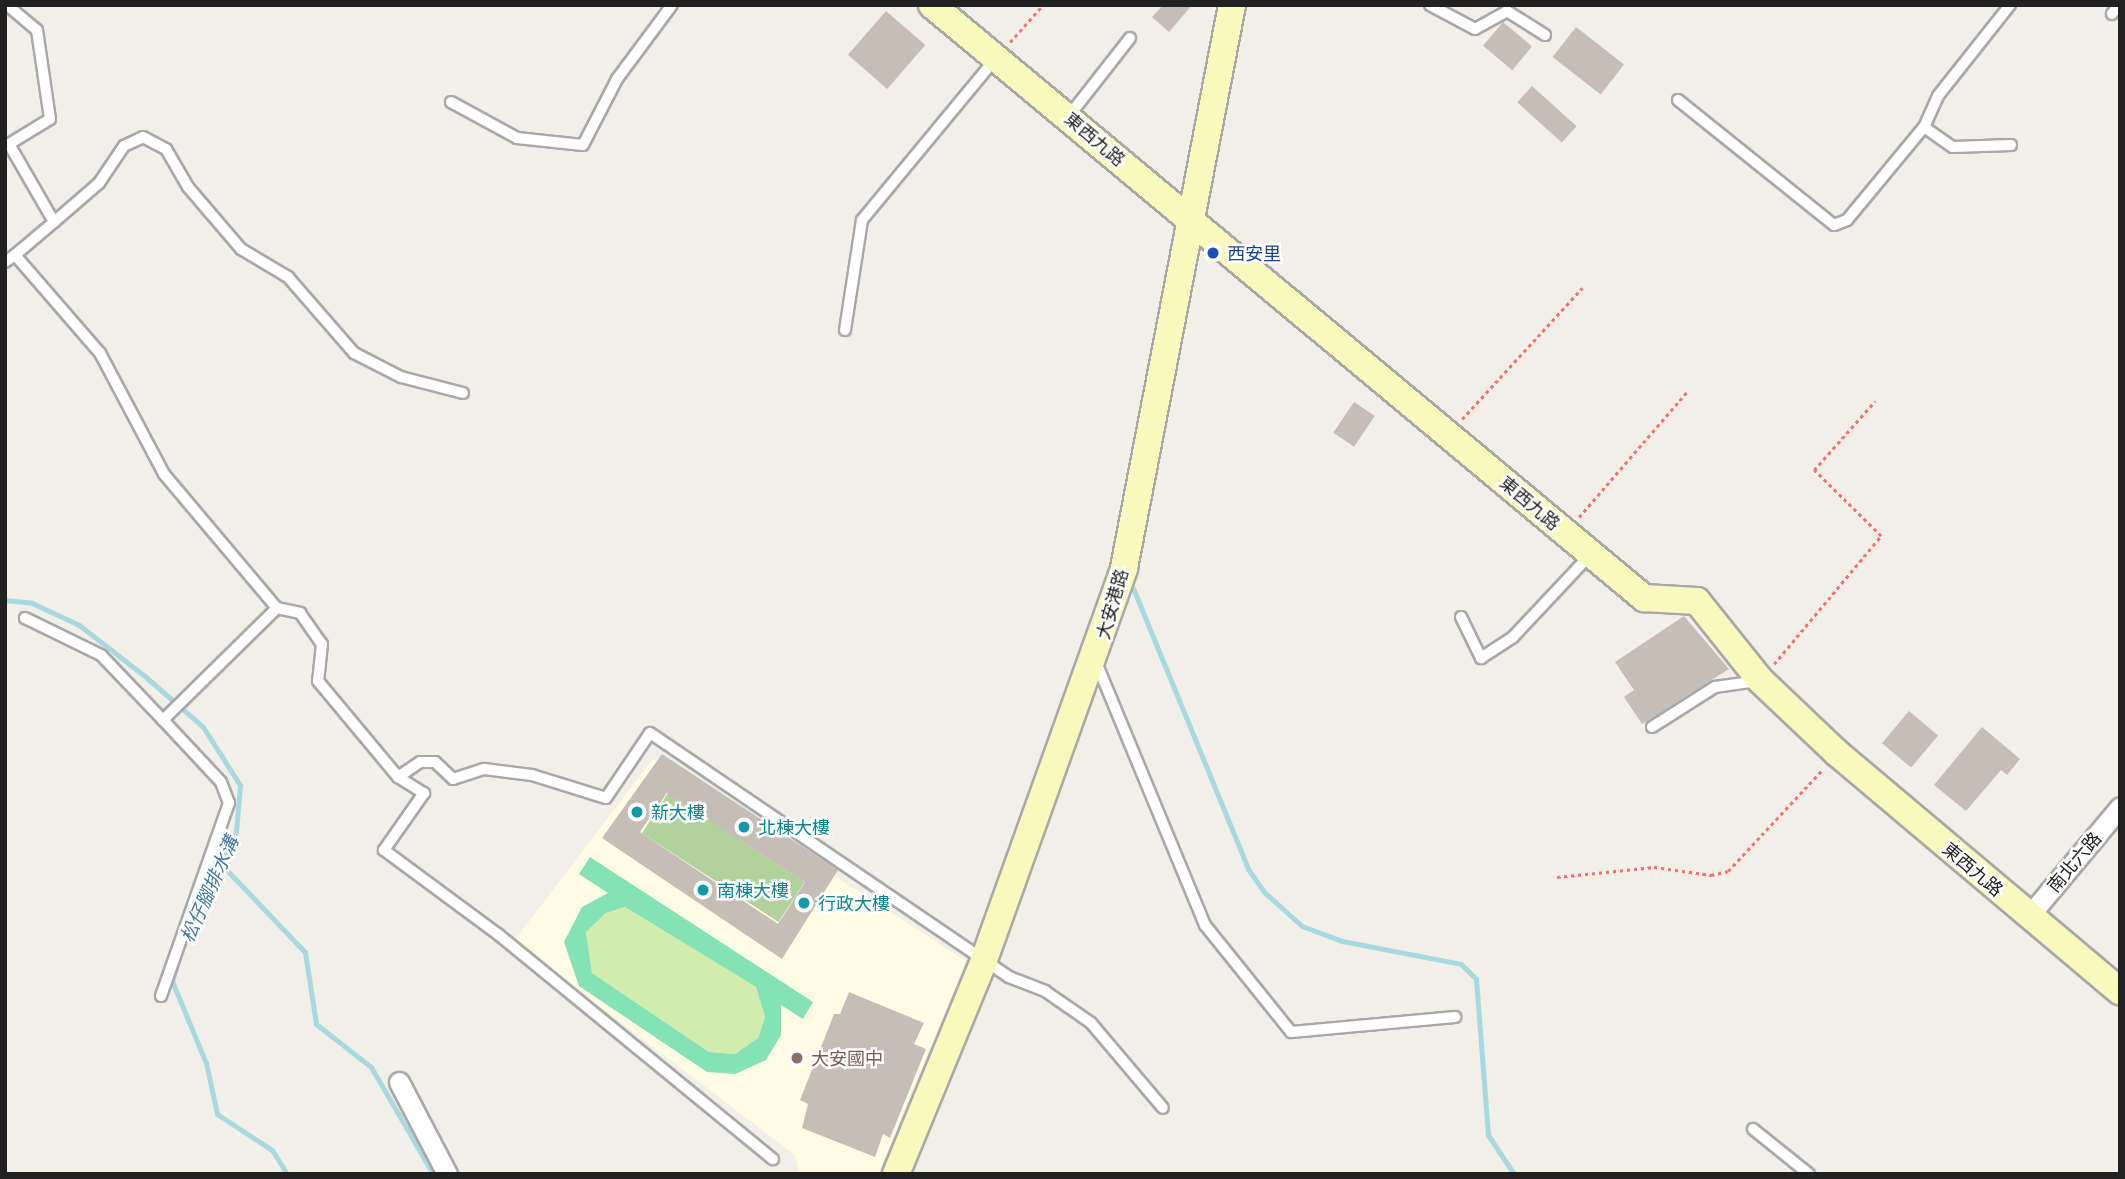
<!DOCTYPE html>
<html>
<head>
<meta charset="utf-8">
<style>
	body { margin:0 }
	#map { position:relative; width:2125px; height:1179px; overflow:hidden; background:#f2eee8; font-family:Barlow,"Noto Sans TC",sans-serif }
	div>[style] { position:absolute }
	.education>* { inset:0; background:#fffce4 }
	.grass>* { inset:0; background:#d2ecae }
	.forest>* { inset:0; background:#b1d29c; transform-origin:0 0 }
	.pitch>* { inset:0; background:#85e2b5 }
	.stream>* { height:5px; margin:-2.5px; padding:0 2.5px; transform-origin:2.5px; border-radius:2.5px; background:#a8d9e0 }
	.building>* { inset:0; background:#c7bdb7; transform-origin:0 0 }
	.path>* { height:2.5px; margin-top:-1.25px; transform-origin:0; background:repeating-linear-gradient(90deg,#fd6f6e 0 3.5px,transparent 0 7px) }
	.roads { filter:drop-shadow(2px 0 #a8a8a8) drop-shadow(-2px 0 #a8a8a8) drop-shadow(0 2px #a8a8a8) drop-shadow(0 -2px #a8a8a8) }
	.lane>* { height:10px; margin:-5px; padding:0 5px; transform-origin:5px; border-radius:5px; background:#fff }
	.street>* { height:19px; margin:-9.5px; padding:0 9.5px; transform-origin:9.5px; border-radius:9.5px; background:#fff }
	.secondary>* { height:26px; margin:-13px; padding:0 13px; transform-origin:13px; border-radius:13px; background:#fbf8bd }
	.dots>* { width:19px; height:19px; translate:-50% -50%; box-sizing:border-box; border:4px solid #fff; border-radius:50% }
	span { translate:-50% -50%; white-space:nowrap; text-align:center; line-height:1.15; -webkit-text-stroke:5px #fff; paint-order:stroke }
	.street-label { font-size:18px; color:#212121 }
	.transit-label { font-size:18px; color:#164399 }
	.left { translate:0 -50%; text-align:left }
	.culture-label { font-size:18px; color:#0d838f }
	.education-label { font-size:18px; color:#785e54 }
	.water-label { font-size:19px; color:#41789c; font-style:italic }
	.frame { position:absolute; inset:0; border:7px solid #212121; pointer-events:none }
</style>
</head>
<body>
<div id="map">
	<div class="education">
		<div style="clip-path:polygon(653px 759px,966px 961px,878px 1174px,800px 1174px,795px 1155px,514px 941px)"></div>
	</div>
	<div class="grass">
		<div style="clip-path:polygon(625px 907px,756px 987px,765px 1017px,758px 1038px,735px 1054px,709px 1052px,592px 973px,586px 932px,606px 913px)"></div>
	</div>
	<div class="forest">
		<div style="left:668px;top:793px;width:163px;height:48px;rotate:33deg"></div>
	</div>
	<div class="pitch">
		<div style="clip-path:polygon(evenodd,590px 857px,813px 1002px,803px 1019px,781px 1005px,781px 1035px,766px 1060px,735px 1074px,707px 1072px,579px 986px,564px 942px,582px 907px,608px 893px,579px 874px,590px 857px,625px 907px,756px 987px,765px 1017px,758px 1038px,735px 1054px,709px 1052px,592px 973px,586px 932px,606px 913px,625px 907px)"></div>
	</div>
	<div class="stream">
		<div style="left:1133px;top:588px;width:304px;rotate:67.7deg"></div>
		<div style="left:1248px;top:869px;width:28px;rotate:55deg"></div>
		<div style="left:1264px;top:892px;width:51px;rotate:41.8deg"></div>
		<div style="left:1302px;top:926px;width:43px;rotate:20.6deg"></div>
		<div style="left:1342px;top:941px;width:121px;rotate:10.9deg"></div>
		<div style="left:1461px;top:964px;width:21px;rotate:45deg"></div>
		<div style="left:1476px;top:979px;width:156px;rotate:85.6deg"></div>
		<div style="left:1488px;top:1135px;width:47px;rotate:56.3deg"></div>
		<div style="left:5px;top:600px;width:27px;rotate:6deg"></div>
		<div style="left:32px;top:603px;width:52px;rotate:25.1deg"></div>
		<div style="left:79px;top:625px;width:86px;rotate:37.9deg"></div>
		<div style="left:147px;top:678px;width:74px;rotate:41.2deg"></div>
		<div style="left:203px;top:727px;width:69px;rotate:57.5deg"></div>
		<div style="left:240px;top:785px;width:47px;rotate:94.9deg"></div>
		<div style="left:236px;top:832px;width:90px;rotate:117.1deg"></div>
		<div style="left:219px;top:862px;width:124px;rotate:46.3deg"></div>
		<div style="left:305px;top:952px;width:73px;rotate:81.3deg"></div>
		<div style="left:316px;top:1024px;width:70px;rotate:38deg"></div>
		<div style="left:371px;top:1067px;width:124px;rotate:59.9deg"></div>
		<div style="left:176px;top:968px;width:14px;rotate:107deg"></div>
		<div style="left:172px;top:981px;width:89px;rotate:67.5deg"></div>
		<div style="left:206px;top:1063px;width:52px;rotate:77.8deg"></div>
		<div style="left:217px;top:1114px;width:66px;rotate:33.2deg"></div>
		<div style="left:272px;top:1150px;width:28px;rotate:58deg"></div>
	</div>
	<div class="building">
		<div style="clip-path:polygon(1163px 5px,1192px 5px,1169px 32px,1152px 17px)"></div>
		<div style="left:886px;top:11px;width:52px;height:58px;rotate:41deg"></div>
		<div style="left:1503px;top:22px;width:38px;height:31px;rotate:40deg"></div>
		<div style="left:1576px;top:27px;width:61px;height:38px;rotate:38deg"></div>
		<div style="left:1532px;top:86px;width:60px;height:22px;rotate:42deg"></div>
		<div style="left:1354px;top:402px;width:25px;height:37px;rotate:34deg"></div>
		<div style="clip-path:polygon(1684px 616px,1729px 669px,1642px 724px,1624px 697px,1634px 690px,1615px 662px)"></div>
		<div style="left:1909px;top:711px;width:38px;height:42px;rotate:40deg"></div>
		<div style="clip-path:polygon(1982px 727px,2020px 759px,2007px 775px,2001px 770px,1966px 811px,1934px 785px)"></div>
		<div style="clip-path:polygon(evenodd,662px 754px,838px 870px,782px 959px,602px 838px,662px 754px,667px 793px,805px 882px,778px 924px,640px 832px,667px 793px)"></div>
		<div style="clip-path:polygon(849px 992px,924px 1023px,914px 1044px,926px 1049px,890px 1138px,883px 1134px,875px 1157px,802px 1128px,808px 1104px,800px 1100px,834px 1014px,840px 1014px)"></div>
	</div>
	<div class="path">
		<div style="left:1010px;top:42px;width:50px;rotate:-48.3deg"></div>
		<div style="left:1462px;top:419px;width:178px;rotate:-47.5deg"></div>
		<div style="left:1579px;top:517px;width:165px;rotate:-49.2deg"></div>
		<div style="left:1774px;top:664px;width:167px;rotate:-50.1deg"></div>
		<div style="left:1881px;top:536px;width:94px;rotate:-135.4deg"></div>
		<div style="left:1814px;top:470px;width:92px;rotate:-48.5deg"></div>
		<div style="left:1557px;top:877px;width:98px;rotate:-5.9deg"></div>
		<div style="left:1654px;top:867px;width:58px;rotate:8deg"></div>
		<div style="left:1711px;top:875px;width:17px;rotate:-13deg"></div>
		<div style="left:1728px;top:871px;width:139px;rotate:-47deg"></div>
	</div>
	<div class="roads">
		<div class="lane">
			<div style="left:7px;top:5px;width:39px;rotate:40deg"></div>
			<div style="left:37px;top:30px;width:90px;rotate:81.7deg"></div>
			<div style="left:50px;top:119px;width:48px;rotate:148.6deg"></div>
			<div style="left:9px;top:144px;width:90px;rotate:60deg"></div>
			<div style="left:54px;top:222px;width:51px;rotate:139.8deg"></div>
			<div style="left:15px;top:255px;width:130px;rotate:49.1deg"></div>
			<div style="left:100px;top:353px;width:137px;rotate:62.1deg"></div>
			<div style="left:164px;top:474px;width:175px;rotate:49.9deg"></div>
			<div style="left:277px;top:608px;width:24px;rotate:12deg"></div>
			<div style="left:300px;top:613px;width:38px;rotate:55deg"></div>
			<div style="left:322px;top:644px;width:37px;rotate:96deg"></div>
			<div style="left:318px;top:681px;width:125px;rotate:50.2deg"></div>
			<div style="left:398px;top:777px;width:27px;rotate:-34deg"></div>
			<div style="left:420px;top:762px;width:15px"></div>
			<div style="left:435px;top:762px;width:25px;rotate:43deg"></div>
			<div style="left:453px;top:779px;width:33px;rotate:-18deg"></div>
			<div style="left:484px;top:769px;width:48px;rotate:7.1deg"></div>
			<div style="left:532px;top:775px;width:77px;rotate:17.3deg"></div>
			<div style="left:606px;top:798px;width:78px;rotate:-55.9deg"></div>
			<div style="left:650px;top:733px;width:434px;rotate:34.2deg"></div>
			<div style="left:1009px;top:977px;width:39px;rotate:21deg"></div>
			<div style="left:1045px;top:991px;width:56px;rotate:34.8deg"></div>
			<div style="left:1091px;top:1023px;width:111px;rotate:49.7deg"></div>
			<div style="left:1430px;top:5px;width:51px;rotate:28.1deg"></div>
			<div style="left:1475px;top:29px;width:37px;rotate:-29deg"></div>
			<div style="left:1507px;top:11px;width:45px;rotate:32.3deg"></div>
			<div style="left:2010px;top:5px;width:116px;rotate:128.4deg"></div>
			<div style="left:1938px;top:96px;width:34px;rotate:114deg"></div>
			<div style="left:1924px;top:127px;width:35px;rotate:35deg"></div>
			<div style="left:1953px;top:147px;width:58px;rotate:-2deg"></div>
			<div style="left:2112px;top:14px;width:11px;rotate:-52deg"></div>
			<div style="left:1678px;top:100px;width:200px;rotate:38.7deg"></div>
			<div style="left:1834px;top:225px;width:14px;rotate:-21deg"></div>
			<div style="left:1847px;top:220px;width:121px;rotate:-50.4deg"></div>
			<div style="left:451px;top:102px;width:75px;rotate:28.6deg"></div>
			<div style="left:517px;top:138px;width:66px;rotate:6.1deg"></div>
			<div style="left:583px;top:145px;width:74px;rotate:-62.7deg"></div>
			<div style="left:617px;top:79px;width:92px;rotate:-53.4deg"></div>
			<div style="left:1069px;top:116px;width:99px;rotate:-52deg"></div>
			<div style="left:54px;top:222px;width:60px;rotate:-40.9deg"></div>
			<div style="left:99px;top:183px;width:45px;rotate:-56deg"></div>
			<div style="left:124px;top:146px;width:21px;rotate:-25deg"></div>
			<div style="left:143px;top:137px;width:26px;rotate:28deg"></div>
			<div style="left:166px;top:149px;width:44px;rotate:59.9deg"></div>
			<div style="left:188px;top:187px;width:82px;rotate:49.5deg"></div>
			<div style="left:241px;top:249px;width:55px;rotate:30.8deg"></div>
			<div style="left:288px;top:277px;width:101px;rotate:49deg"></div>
			<div style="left:354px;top:353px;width:53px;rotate:27.1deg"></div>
			<div style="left:401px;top:377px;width:64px;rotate:14.5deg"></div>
			<div style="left:5px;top:262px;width:12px;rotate:-35deg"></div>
			<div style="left:845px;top:330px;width:111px;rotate:-81.2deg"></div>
			<div style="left:862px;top:220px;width:209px;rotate:-50.4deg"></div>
			<div style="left:1461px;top:617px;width:46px;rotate:64deg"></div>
			<div style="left:1481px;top:658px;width:38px;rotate:-33deg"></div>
			<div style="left:1513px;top:637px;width:111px;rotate:-46.8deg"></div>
			<div style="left:25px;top:618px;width:85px;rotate:26deg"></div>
			<div style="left:101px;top:655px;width:90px;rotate:46.4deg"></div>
			<div style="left:1096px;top:662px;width:285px;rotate:67.5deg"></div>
			<div style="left:1205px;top:925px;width:137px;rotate:51.2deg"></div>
			<div style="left:1291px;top:1032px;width:165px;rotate:-5.2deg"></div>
			<div style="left:1652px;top:727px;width:75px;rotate:-32.4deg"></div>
			<div style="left:1715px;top:687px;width:42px;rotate:-8.1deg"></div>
			<div style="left:398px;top:777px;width:31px;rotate:32deg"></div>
			<div style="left:424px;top:793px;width:70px;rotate:125.1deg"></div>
			<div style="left:384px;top:850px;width:143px;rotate:36.5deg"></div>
			<div style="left:499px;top:935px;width:354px;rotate:39.3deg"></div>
			<div style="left:161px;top:996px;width:205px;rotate:-70.6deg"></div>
			<div style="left:229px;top:803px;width:22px;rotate:-111deg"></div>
			<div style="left:221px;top:782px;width:85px;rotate:-133.1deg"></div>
			<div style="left:163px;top:720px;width:160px;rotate:-44.5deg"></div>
			<div style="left:1753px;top:1129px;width:72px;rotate:38.8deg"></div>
		</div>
		<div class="street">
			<div style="left:2028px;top:917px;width:143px;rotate:-50.1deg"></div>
			<div style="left:399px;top:1082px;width:104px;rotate:62.4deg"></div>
		</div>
		<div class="secondary">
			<div style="left:932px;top:5px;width:927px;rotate:39.79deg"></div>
			<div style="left:1644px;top:598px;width:53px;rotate:3.2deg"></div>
			<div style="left:1697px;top:601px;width:101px;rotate:51.4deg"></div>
			<div style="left:1760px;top:680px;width:106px;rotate:43.5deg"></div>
			<div style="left:1837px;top:753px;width:370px;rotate:40.1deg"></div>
			<div style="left:896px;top:1174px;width:231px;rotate:-67.6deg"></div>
			<div style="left:984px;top:960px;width:416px;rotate:-70.3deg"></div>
			<div style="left:1124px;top:568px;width:573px;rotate:-79.14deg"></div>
		</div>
	</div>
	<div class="dots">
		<div style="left:1213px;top:253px;background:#1a4fb4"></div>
		<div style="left:637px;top:812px;background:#0f9aa8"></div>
		<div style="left:744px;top:827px;background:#0f9aa8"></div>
		<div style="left:703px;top:890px;background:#0f9aa8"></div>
		<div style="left:804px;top:903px;background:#0f9aa8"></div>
		<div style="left:797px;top:1058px;background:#8d6e63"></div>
	</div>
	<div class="street-label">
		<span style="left:1095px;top:139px;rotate:40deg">東西九路</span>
		<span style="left:1530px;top:503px;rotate:40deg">東西九路</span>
		<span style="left:1112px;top:604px;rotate:-74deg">大安港路</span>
		<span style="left:2074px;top:862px;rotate:-50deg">南北六路</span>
		<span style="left:1973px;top:869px;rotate:40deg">東西九路</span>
	</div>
	<div class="transit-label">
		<span class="left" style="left:1227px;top:253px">西安里</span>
	</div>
	<div class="culture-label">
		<span class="left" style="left:651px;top:812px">新大樓</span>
		<span class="left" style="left:758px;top:827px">北棟大樓</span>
		<span class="left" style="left:717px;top:890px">南棟大樓</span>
		<span class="left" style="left:818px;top:903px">行政大樓</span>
	</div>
	<div class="education-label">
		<span class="left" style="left:811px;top:1058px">大安國中</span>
	</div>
	<div class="water-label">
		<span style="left:209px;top:889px;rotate:-66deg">松仔腳排水溝</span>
	</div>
	<div class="frame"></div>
</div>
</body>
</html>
